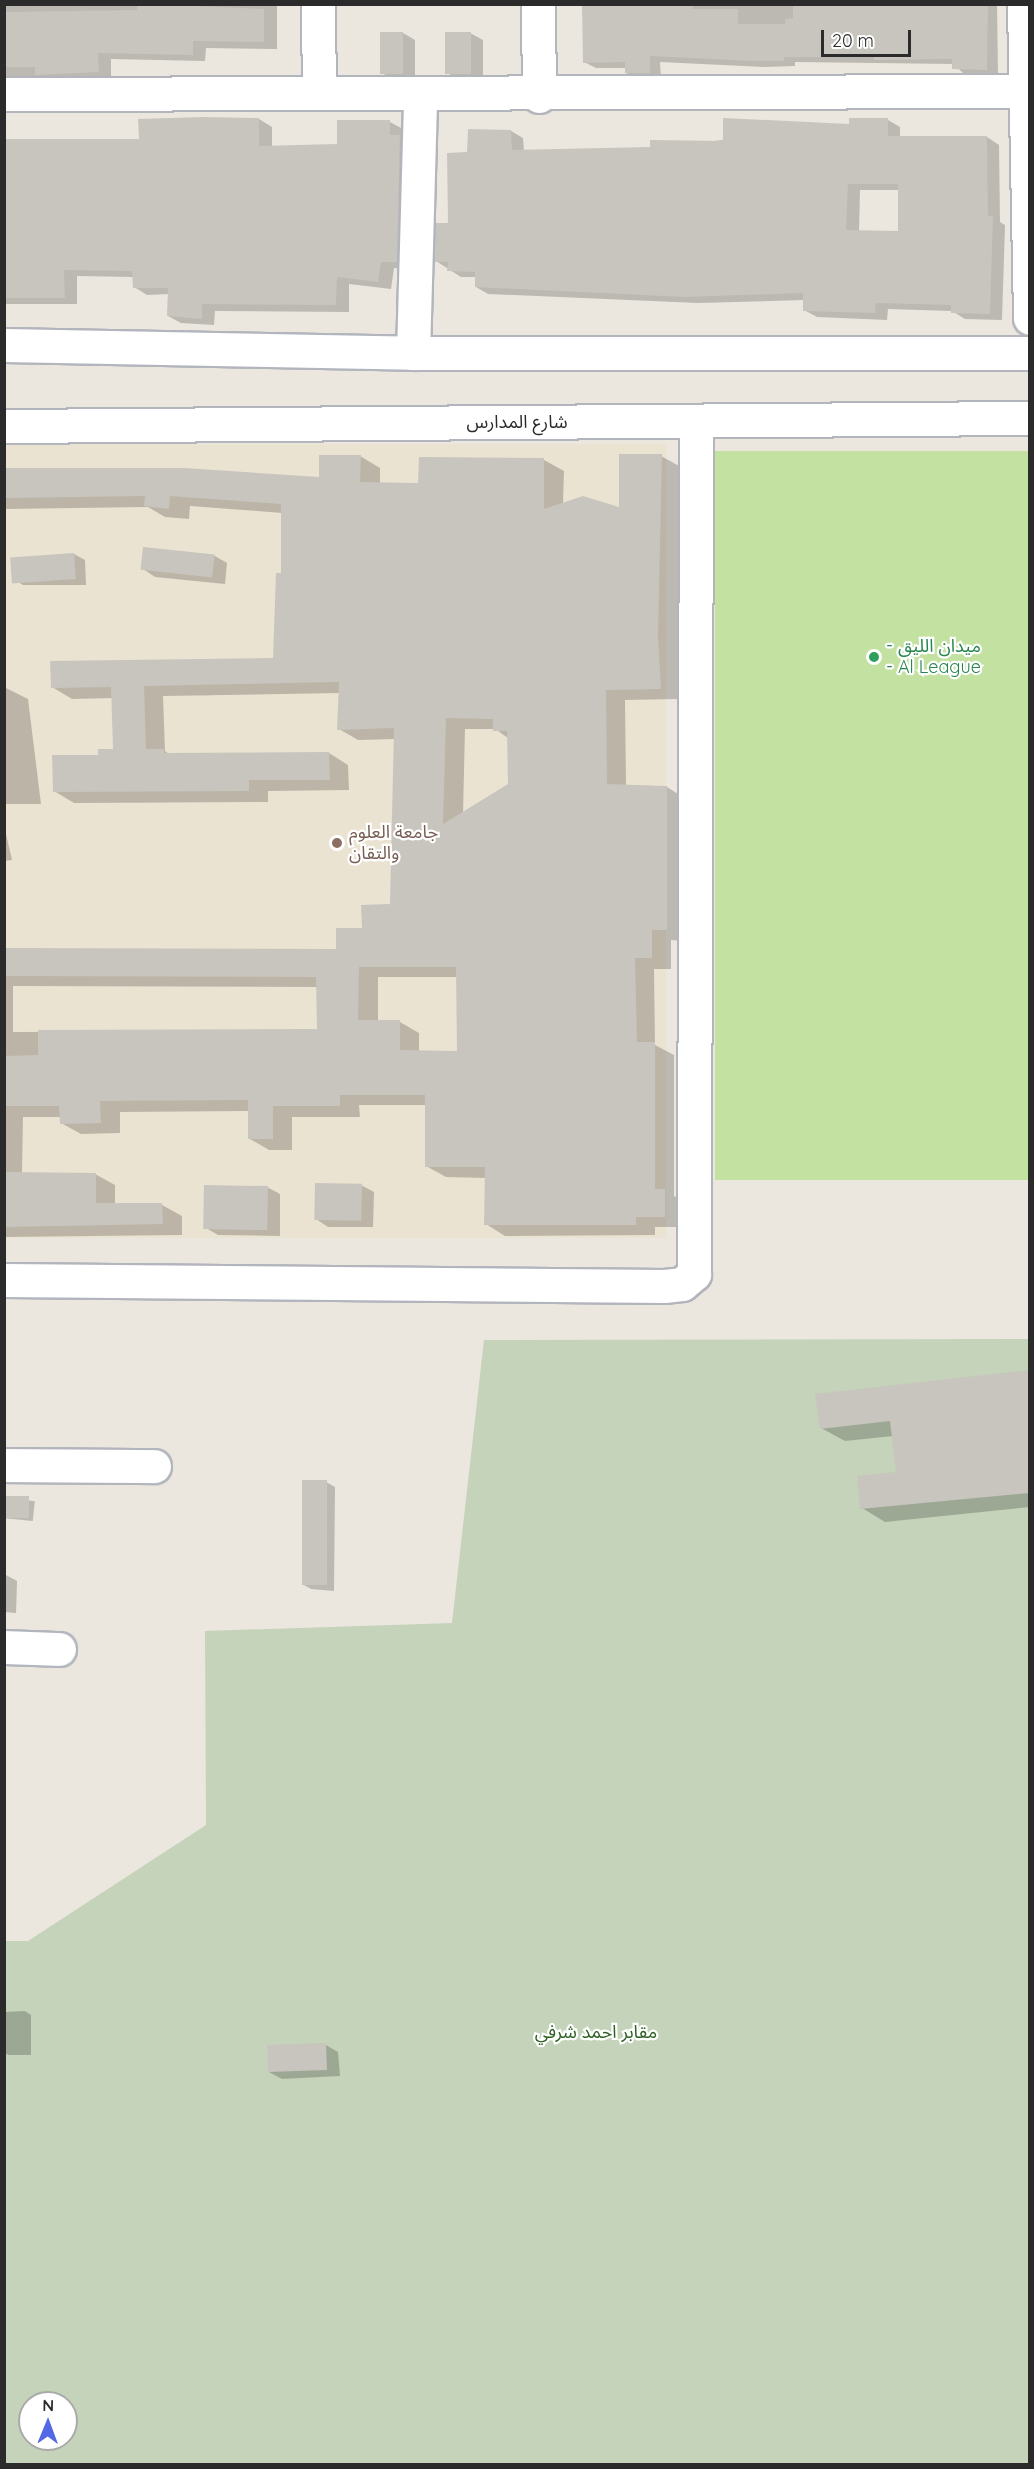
<!DOCTYPE html>
<html>
<head>
<meta charset="utf-8">
<style>
	body { margin:0 }
	#map { position:relative; width:1034px; height:2469px; overflow:hidden; background:#ebe7df; font-family:Quicksand,"Noto Sans Arabic",sans-serif }
	div>[style] { position:absolute }
	.education>* { inset:0; background:#ebe3d1; transform-origin:0 0 }
	.cemetery>* { inset:0; background:#c4d3b9 }
	.pitch>* { inset:0; background:#c3e1a0; transform-origin:0 0 }
	.shadow>* { inset:0; background:#0003; transform-origin:0 0 }
	.building>* { inset:0; background:#c7c5be; transform-origin:0 0 }
	.roads { filter:drop-shadow(2px 0 #b3b5bd) drop-shadow(-2px 0 #b3b5bd) drop-shadow(0 2px #b3b5bd) drop-shadow(0 -2px #b3b5bd) }
	.minor>* { height:33px; margin:-16.5px; padding:0 16.5px; transform-origin:16.5px; border-radius:16.5px; background:#fff }
	.dots>* { width:16px; height:16px; translate:-50% -50%; box-sizing:border-box; border:3px solid #fff; border-radius:50% }
	span { translate:-50% -50%; white-space:nowrap; text-align:center; line-height:1.15; -webkit-text-stroke:4.5px #fff; paint-order:stroke }
	.street-label { font-size:18px; color:#2b2b2b }
	.leisure-label { font-size:18px; color:#27864d }
	.left { translate:0 -50%; text-align:left }
	.education-label { font-size:18px; color:#785e54 }
	.park-label { font-size:18px; color:#2d6023 }
	.frame { position:absolute; inset:0; border:6px solid #2b2b2b; pointer-events:none }
	.north { position:absolute; left:18px; top:2391px; width:60px; height:60px; box-sizing:border-box; background:#fff; border:2px solid #aaa; border-radius:50%; rotate:1deg; font-size:16px; font-weight:700; line-height:24px; text-align:center; color:#2b2b2b }
	.north::after { content:''; display:block; margin:auto; width:21px; height:27px; background:#5368e5; clip-path:polygon(50% 0,100% 100%,50% 72%,0 100%) }
	.scale { position:absolute; left:821px; top:30px; width:90px; height:27px; box-sizing:border-box; border:3px solid #2b2b2b; border-top:0; padding-left:8px; font-size:18px; line-height:21px; white-space:nowrap; color:#2b2b2b; -webkit-text-stroke:4px #fff; paint-order:stroke }
</style>
</head>
<body>
<div id="map">
	<div class="education">
		<div style="left:666px;top:444px;width:794px;height:662px;rotate:90deg"></div>
	</div>
	<div class="cemetery">
		<div style="clip-path:polygon(evenodd,1029px 1339px,1029px 2464px,5px 2464px,4px 1941px,28px 1941px,206px 1825px,205px 1631px,452px 1623px,484px 1340px,1029px 1339px,30px 2403px,66px 2403px,66px 2439px,30px 2439px,30px 2403px)"></div>
	</div>
	<div class="pitch">
		<div style="left:715px;top:451px;width:314px;height:729px"></div>
	</div>
	<div class="shadow">
		<div style="clip-path:polygon(4px 4px,277px 4px,277px 49px,206px 48px,205px 61px,111px 59px,111px 79px,4px 82px)"></div>
		<div style="clip-path:polygon(584px 4px,997px 4px,998px 75px,965px 75px,954px 64px,795px 62px,795px 66px,764px 67px,660px 62px,661px 79px,638px 79px,626px 73px,626px 68px,596px 68px,584px 62px)"></div>
		<div style="clip-path:polygon(403px 33px,415px 40px,415px 80px,394px 80px,382px 73px)"></div>
		<div style="clip-path:polygon(470px 33px,483px 40px,483px 80px,460px 80px,447px 73px)"></div>
		<div style="clip-path:polygon(259px 119px,272px 127px,272px 147px,338px 145px,390px 122px,403px 129px,409px 268px,394px 268px,391px 289px,349px 284px,349px 312px,215px 311px,214px 325px,181px 323px,168px 316px,169px 294px,147px 295px,134px 287px,134px 277px,77px 276px,77px 304px,4px 304px,4px 140px,140px 140px)"></div>
		<div style="clip-path:polygon(evenodd,851px 119px,888px 120px,900px 127px,900px 137px,987px 137px,999px 145px,1000px 222px,1005px 225px,1002px 320px,965px 319px,952px 311px,888px 309px,887px 320px,817px 317px,804px 310px,805px 300px,698px 303px,488px 294px,476px 287px,476px 277px,461px 277px,436px 261px,469px 154px,511px 131px,523px 138px,524px 151px,651px 148px,851px 126px,851px 119px,860px 190px,900px 190px,899px 233px,859px 232px,860px 190px)"></div>
		<div style="clip-path:polygon(evenodd,360px 456px,380px 468px,380px 484px,420px 484px,420px 459px,544px 460px,564px 471px,563px 504px,620px 509px,661px 456px,681px 467px,677px 648px,680px 699px,625px 700px,626px 786px,667px 787px,686px 799px,686px 941px,671px 940px,671px 969px,654px 969px,655px 1045px,674px 1055px,674px 1196px,685px 1202px,685px 1227px,655px 1227px,655px 1235px,505px 1236px,486px 1224px,487px 1178px,446px 1177px,426px 1166px,427px 1105px,359px 1105px,360px 1117px,292px 1117px,292px 1150px,269px 1150px,250px 1139px,249px 1111px,120px 1112px,120px 1133px,81px 1134px,61px 1123px,61px 1117px,23px 1117px,22px 1173px,95px 1174px,115px 1185px,115px 1205px,162px 1205px,182px 1216px,182px 1235px,4px 1237px,4px 949px,338px 950px,391px 905px,395px 739px,358px 740px,339px 729px,340px 693px,163px 696px,165px 751px,170px 755px,329px 753px,348px 765px,349px 790px,268px 791px,268px 802px,74px 803px,54px 791px,100px 756px,114px 751px,113px 698px,72px 699px,52px 687px,275px 659px,283px 575px,282px 513px,190px 506px,189px 519px,165px 517px,148px 507px,4px 509px,4px 470px,320px 479px,360px 456px,465px 729px,495px 729px,508px 738px,509px 785px,463px 814px,465px 729px,360px 456px,378px 977px,457px 977px,459px 1052px,419px 1052px,419px 1033px,400px 1022px,378px 1022px,378px 977px,360px 456px,13px 986px,318px 987px,318px 1031px,13px 1032px,13px 986px)"></div>
		<div style="clip-path:polygon(145px 549px,215px 556px,227px 563px,225px 584px,155px 577px,143px 569px)"></div>
		<div style="clip-path:polygon(74px 554px,85px 560px,86px 585px,23px 585px,13px 579px)"></div>
		<div style="clip-path:polygon(4px 687px,28px 699px,41px 804px,4px 804px)"></div>
		<div style="clip-path:polygon(4px 825px,12px 860px,4px 861px)"></div>
		<div style="clip-path:polygon(361px 1185px,374px 1192px,373px 1227px,328px 1227px,316px 1219px)"></div>
		<div style="clip-path:polygon(267px 1187px,280px 1194px,280px 1236px,218px 1235px,206px 1228px)"></div>
		<div style="clip-path:polygon(1030px 1372px,1030px 1507px,885px 1522px,862px 1508px,897px 1473px,893px 1436px,845px 1441px,821px 1428px,817px 1395px)"></div>
		<div style="clip-path:polygon(326px 1482px,335px 1487px,334px 1591px,311px 1589px,302px 1584px)"></div>
		<div style="left:5px;top:1498px;width:30px;height:20px;rotate:6deg"></div>
		<div style="clip-path:polygon(4px 1574px,17px 1581px,16px 1613px,4px 1612px)"></div>
		<div style="clip-path:polygon(25px 2011px,31px 2015px,31px 2055px,9px 2055px,4px 2053px,4px 2012px)"></div>
		<div style="clip-path:polygon(326px 2045px,338px 2052px,340px 2076px,282px 2079px,269px 2072px)"></div>
	</div>
	<div class="building">
		<div style="clip-path:polygon(154px 4px,264px 9px,264px 42px,193px 41px,193px 55px,98px 53px,99px 72px,35px 75px,35px 67px,4px 67px,4px 12px,137px 10px,137px 6px)"></div>
		<div style="clip-path:polygon(693px 4px,693px 9px,738px 9px,738px 24px,785px 24px,785px 19px,793px 18px,793px 4px,988px 4px,987px 70px,952px 69px,952px 59px,874px 60px,874px 57px,784px 57px,784px 61px,751px 61px,650px 56px,650px 73px,625px 73px,625px 62px,583px 63px,582px 5px)"></div>
		<div style="left:380px;top:32px;width:23px;height:42px"></div>
		<div style="left:445px;top:32px;width:26px;height:42px"></div>
		<div style="clip-path:polygon(204px 117px,259px 118px,259px 146px,337px 144px,337px 120px,390px 120px,390px 135px,400px 135px,397px 262px,381px 262px,378px 282px,337px 277px,336px 305px,202px 304px,202px 319px,167px 316px,168px 288px,133px 288px,132px 271px,64px 270px,65px 298px,4px 298px,4px 139px,139px 139px,138px 119px)"></div>
		<div style="clip-path:polygon(evenodd,723px 118px,849px 124px,849px 118px,888px 118px,888px 136px,987px 136px,988px 216px,993px 216px,990px 314px,951px 313px,951px 305px,876px 303px,875px 313px,803px 311px,803px 293px,684px 297px,475px 287px,475px 272px,447px 271px,448px 262px,434px 262px,435px 223px,448px 223px,447px 153px,467px 152px,468px 129px,511px 130px,512px 150px,650px 147px,650px 140px,723px 141px,723px 118px,848px 184px,898px 184px,898px 231px,846px 230px,848px 184px)"></div>
		<div style="clip-path:polygon(evenodd,619px 454px,662px 454px,658px 636px,661px 689px,606px 690px,607px 784px,667px 786px,667px 930px,652px 930px,652px 958px,635px 958px,637px 1042px,655px 1042px,655px 1189px,665px 1189px,665px 1217px,636px 1217px,636px 1225px,484px 1225px,485px 1167px,425px 1167px,425px 1095px,340px 1095px,340px 1106px,273px 1106px,273px 1139px,248px 1139px,248px 1100px,100px 1101px,101px 1123px,60px 1124px,59px 1106px,4px 1106px,4px 1056px,38px 1055px,38px 1030px,317px 1029px,316px 977px,4px 976px,4px 948px,336px 949px,336px 928px,362px 928px,361px 905px,390px 904px,394px 728px,337px 730px,339px 682px,144px 686px,146px 749px,164px 749px,164px 753px,329px 752px,330px 780px,249px 780px,249px 791px,53px 792px,52px 755px,98px 755px,98px 749px,113px 749px,111px 687px,51px 688px,50px 661px,273px 658px,276px 573px,281px 573px,281px 504px,170px 496px,169px 509px,144px 506px,145px 496px,4px 498px,4px 468px,184px 468px,319px 477px,319px 455px,361px 455px,360px 482px,418px 483px,419px 457px,544px 458px,544px 509px,583px 496px,619px 507px,619px 454px,446px 718px,493px 719px,493px 731px,507px 731px,508px 784px,443px 824px,446px 718px,619px 454px,359px 967px,456px 967px,457px 1051px,400px 1050px,400px 1020px,358px 1020px,359px 967px)"></div>
		<div style="left:143px;top:547px;width:72px;height:23px;rotate:6deg"></div>
		<div style="left:74px;top:553px;width:26px;height:64px;rotate:86deg"></div>
		<div style="clip-path:polygon(4px 1172px,96px 1173px,96px 1203px,162px 1203px,163px 1224px,4px 1227px)"></div>
		<div style="left:315px;top:1183px;width:47px;height:37px;rotate:1deg"></div>
		<div style="left:204px;top:1185px;width:64px;height:44px;rotate:1deg"></div>
		<div style="clip-path:polygon(1029px 1370px,1029px 1493px,860px 1509px,857px 1476px,896px 1472px,890px 1421px,820px 1429px,815px 1394px)"></div>
		<div style="left:302px;top:1480px;width:25px;height:105px"></div>
		<div style="left:4px;top:1496px;width:25px;height:22px"></div>
		<div style="left:326px;top:2043px;width:27px;height:59px;rotate:88deg"></div>
	</div>
	<div class="roads">
		<div class="minor">
			<div style="left:318px;top:4px;width:89px;rotate:89.4deg"></div>
			<div style="left:538px;top:4px;width:92px;rotate:89.4deg"></div>
			<div style="left:1024px;top:4px;width:314px;rotate:88.9deg"></div>
			<div style="left:4px;top:94px;width:1026px;rotate:-0.17deg"></div>
			<div style="left:4px;top:345px;width:409px;rotate:1.1deg"></div>
			<div style="left:413px;top:353px;width:617px"></div>
			<div style="left:413px;top:353px;width:258px;rotate:-88.4deg"></div>
			<div style="left:4px;top:426px;width:1026px;rotate:-0.45deg"></div>
			<div style="left:4px;top:1280px;width:660px;rotate:0.52deg"></div>
			<div style="left:664px;top:1286px;width:18px;rotate:-6deg"></div>
			<div style="left:682px;top:1284px;width:16px;rotate:-40deg"></div>
			<div style="left:694px;top:1274px;width:853px;rotate:-89.87deg"></div>
			<div style="left:4px;top:1465px;width:150px;rotate:0.4deg"></div>
			<div style="left:4px;top:1647px;width:55px;rotate:2.1deg"></div>
		</div>
	</div>
	<div class="dots">
		<div style="left:874px;top:657px;background:#2e9e5b"></div>
		<div style="left:337px;top:843px;background:#8d6e63"></div>
	</div>
	<div class="street-label">
		<span style="left:517px;top:422px">شارع المدارس</span>
	</div>
	<div class="leisure-label">
		<span class="left" style="left:886px;top:657px">- ميدان الليق<br>- Al League</span>
	</div>
	<div class="education-label">
		<span class="left" style="left:349px;top:843px">جامعة العلوم<br>والتقان</span>
	</div>
	<div class="park-label">
		<span style="left:596px;top:2032px">مقابر احمد شرفي</span>
	</div>
	<div class="frame"></div>
	<div class="north">N</div>
	<div class="scale">20 m</div>
</div>
</body>
</html>
